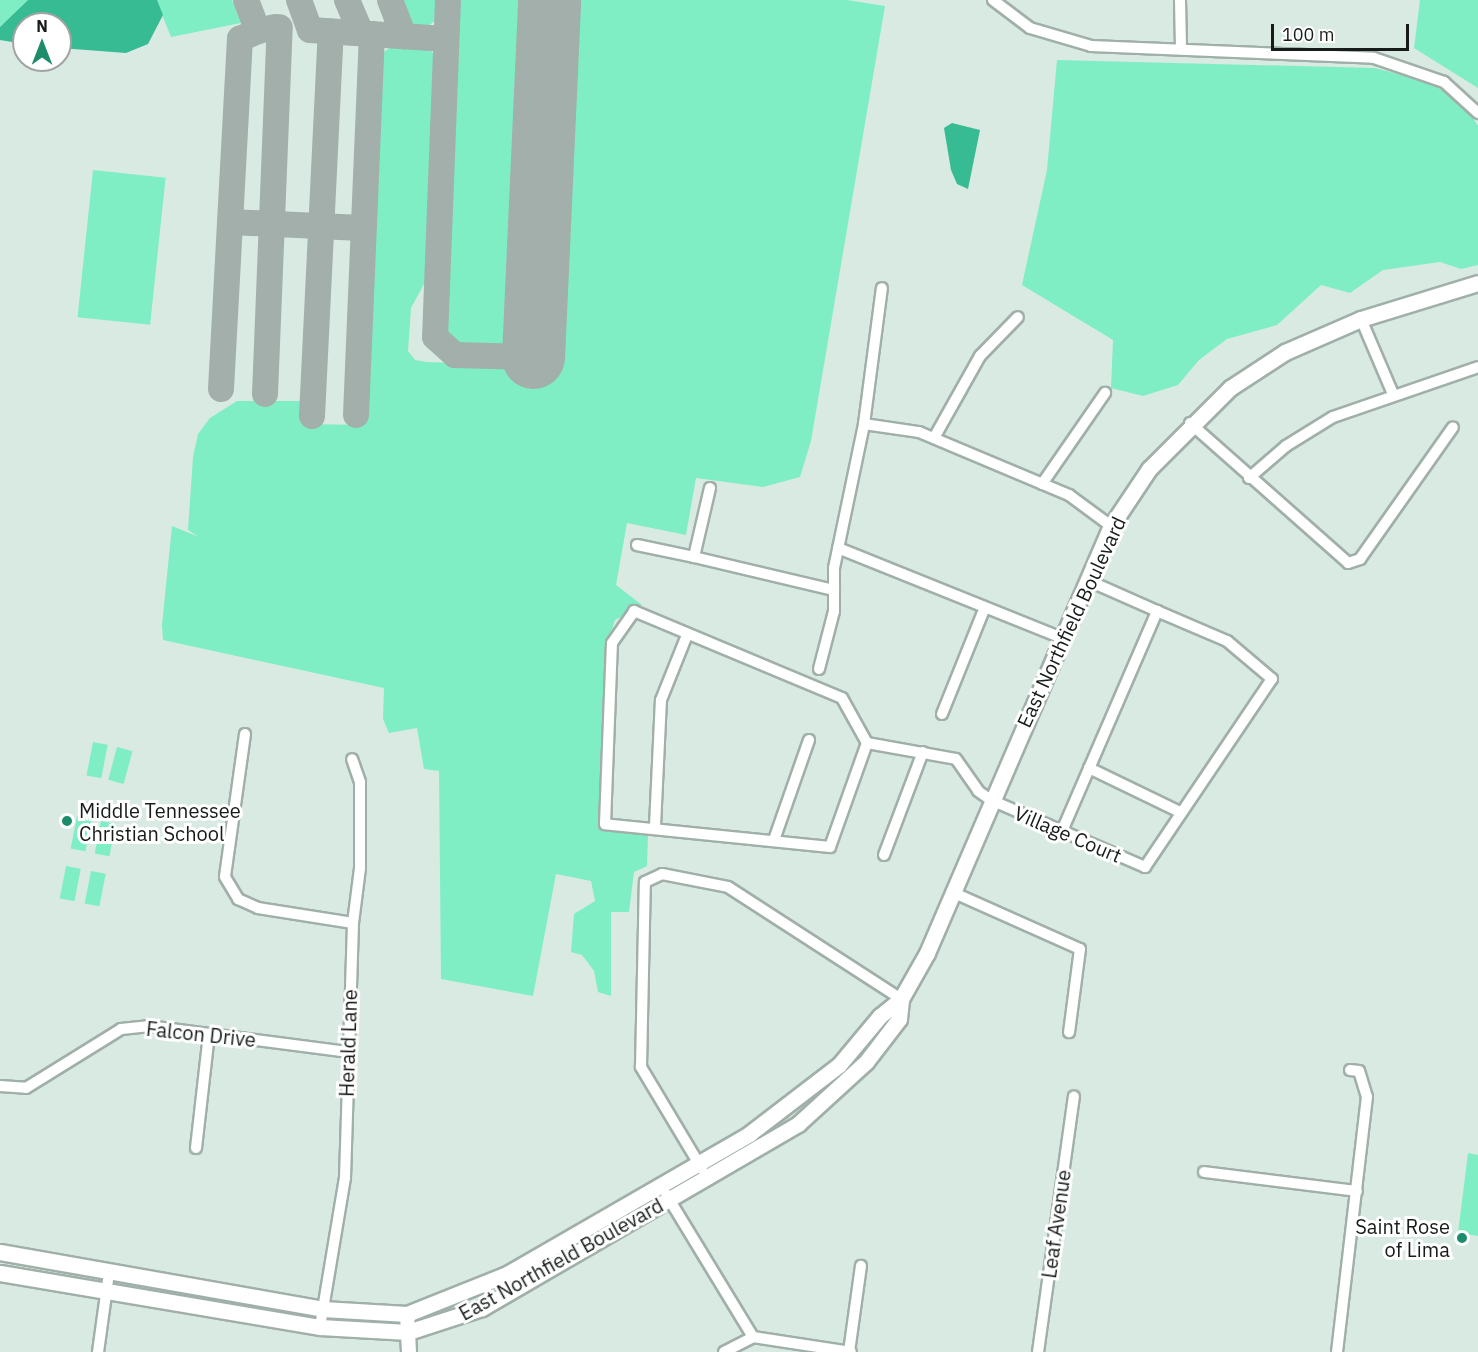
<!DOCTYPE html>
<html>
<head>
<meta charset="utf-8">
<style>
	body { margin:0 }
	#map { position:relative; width:1478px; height:1352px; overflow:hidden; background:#d9eae3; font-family:"IBM Plex Sans",sans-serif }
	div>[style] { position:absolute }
	.green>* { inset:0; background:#7feec5; transform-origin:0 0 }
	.water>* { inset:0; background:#37bb92 }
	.taxiway>* { height:26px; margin:-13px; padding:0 13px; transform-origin:13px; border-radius:13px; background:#a2afaa }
	.runway>* { height:63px; margin:-31.5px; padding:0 31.5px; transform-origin:31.5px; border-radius:31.5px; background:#a2afaa }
	.roads { filter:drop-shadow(2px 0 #a0b0a9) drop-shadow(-2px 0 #a0b0a9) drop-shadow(0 2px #a0b0a9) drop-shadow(0 -2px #a0b0a9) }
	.minor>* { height:10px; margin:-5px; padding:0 5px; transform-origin:5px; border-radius:5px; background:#fff }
	.tertiary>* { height:14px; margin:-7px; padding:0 7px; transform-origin:7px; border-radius:7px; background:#fff }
	.secondary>* { height:15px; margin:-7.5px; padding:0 7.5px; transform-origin:7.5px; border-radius:7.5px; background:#fff }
	.dots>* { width:16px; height:16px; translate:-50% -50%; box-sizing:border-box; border:3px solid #fff; border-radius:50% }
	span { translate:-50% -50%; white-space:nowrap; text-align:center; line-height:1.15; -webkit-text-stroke:6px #fff; paint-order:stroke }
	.street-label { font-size:20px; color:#171c1a }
	.poi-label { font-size:20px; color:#171c1a }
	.left { translate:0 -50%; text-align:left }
	.right { translate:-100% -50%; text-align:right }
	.north { position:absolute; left:12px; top:12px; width:60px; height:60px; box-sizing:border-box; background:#fff; border:2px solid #a2a4a3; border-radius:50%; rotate:0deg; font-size:16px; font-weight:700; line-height:24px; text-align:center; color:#171c1a }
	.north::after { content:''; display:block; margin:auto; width:21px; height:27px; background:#1d8c6b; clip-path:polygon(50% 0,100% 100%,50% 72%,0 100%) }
	.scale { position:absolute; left:1271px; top:24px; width:138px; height:27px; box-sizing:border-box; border:3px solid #171c1a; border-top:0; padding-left:8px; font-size:18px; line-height:21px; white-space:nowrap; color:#171c1a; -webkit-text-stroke:4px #fff; paint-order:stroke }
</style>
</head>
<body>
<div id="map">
	<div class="green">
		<div style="clip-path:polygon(0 0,28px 0,0 27px)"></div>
		<div style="clip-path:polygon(156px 0,232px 0,241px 23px,171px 37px)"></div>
		<div style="clip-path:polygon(399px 0,441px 0,441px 15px,424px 30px,414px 27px)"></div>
		<div style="clip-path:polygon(456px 0,529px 0,515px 336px,501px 348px,463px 349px,443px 330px)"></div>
		<div style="clip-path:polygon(570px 0,847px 0,885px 6px,811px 441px,800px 477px,763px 487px,696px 478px,686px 535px,627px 523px,616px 585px,642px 605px,615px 620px,606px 648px,600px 831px,648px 835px,647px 866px,634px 872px,629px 912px,611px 912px,611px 996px,598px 992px,594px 971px,582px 955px,571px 952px,574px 914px,595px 901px,591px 881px,556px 874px,533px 996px,441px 979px,439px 771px,424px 769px,417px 728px,389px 733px,383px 719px,384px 688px,163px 640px,162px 625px,172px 526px,199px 537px,188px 530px,193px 457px,198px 434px,210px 418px,237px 401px,301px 401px,304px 424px,364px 425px,379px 55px,399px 42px,426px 46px,437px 57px,438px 68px,429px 275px,411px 308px,408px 351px,415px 360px,427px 362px,557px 366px)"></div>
		<div style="clip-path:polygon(1420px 0,1478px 0,1478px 88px,1414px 48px)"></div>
		<div style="clip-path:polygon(1057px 60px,1375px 68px,1431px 83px,1466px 107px,1478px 126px,1478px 265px,1461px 269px,1440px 262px,1383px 270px,1350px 293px,1321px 285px,1277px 325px,1227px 339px,1199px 360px,1178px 385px,1143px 396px,1111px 388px,1113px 340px,1022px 285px,1047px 170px)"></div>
		<div style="left:93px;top:170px;width:73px;height:148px;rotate:6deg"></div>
		<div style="left:93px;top:742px;width:15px;height:34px;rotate:11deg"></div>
		<div style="left:117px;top:747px;width:16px;height:34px;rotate:15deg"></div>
		<div style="left:77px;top:816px;width:15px;height:33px;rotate:11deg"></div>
		<div style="left:101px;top:821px;width:15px;height:33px;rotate:11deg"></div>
		<div style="left:66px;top:866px;width:15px;height:33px;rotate:11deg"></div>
		<div style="left:91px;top:871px;width:15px;height:33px;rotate:11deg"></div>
		<div style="clip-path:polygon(1468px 1153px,1478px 1155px,1478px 1236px,1458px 1233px)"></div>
	</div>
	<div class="water">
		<div style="clip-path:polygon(28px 0,157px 0,163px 15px,148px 44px,126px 53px,60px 48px,60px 24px,24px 24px,24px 44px,0 40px,0 27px)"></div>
		<div style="clip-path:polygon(952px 123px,980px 130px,968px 189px,957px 184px,951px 170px,944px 128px)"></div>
	</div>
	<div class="taxiway">
		<div style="left:246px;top:0;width:33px;rotate:69deg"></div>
		<div style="left:258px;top:31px;width:18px;rotate:-13deg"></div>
		<div style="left:299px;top:0;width:32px;rotate:70deg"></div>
		<div style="left:310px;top:30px;width:136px;rotate:3.8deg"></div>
		<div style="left:347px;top:0;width:36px;rotate:67deg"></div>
		<div style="left:390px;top:0;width:39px;rotate:69deg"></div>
		<div style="left:448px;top:0;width:337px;rotate:92.2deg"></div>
		<div style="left:435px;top:337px;width:27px;rotate:42deg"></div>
		<div style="left:455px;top:355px;width:78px;rotate:1.5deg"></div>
		<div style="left:230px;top:222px;width:132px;rotate:2.6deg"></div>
		<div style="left:221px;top:389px;width:351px;rotate:-86.9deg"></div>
		<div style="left:240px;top:39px;width:20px;rotate:-24deg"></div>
		<div style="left:265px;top:394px;width:367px;rotate:-87.7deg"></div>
		<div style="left:356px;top:415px;width:381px;rotate:-87.6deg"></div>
		<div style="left:312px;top:416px;width:385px;rotate:-87.2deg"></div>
	</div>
	<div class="runway">
		<div style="left:533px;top:357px;width:357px;rotate:-87.4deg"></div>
	</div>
	<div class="roads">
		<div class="minor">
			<div style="left:993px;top:0;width:46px;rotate:37.1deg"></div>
			<div style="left:1030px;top:28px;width:64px;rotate:16.4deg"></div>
			<div style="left:1091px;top:46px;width:283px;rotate:2.4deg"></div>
			<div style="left:1374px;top:58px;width:74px;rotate:18.9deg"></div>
			<div style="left:1444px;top:82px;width:46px;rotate:42.4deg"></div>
			<div style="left:1180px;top:0;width:48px;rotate:88.8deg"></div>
			<div style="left:1361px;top:319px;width:82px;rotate:66.9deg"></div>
			<div style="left:1190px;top:423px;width:211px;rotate:41.5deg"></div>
			<div style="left:1348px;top:563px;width:13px;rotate:-18deg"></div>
			<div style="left:1360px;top:559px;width:161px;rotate:-54.8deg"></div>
			<div style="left:864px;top:424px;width:56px;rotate:8.3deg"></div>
			<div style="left:919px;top:432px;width:163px;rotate:22.8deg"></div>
			<div style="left:1069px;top:495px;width:52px;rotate:36.4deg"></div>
			<div style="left:934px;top:438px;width:94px;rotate:-60.7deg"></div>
			<div style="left:980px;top:356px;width:54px;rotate:-45.7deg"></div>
			<div style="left:1249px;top:478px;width:49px;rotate:-40.9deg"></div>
			<div style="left:1286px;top:446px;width:55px;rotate:-31.7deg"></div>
			<div style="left:1333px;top:417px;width:153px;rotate:-19deg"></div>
			<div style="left:1042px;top:484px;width:111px;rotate:-55.3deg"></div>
			<div style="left:710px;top:488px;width:71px;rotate:103.1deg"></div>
			<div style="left:694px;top:557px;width:144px;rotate:13.3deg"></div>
			<div style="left:637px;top:545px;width:58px;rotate:11.9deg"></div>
			<div style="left:838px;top:548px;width:241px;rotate:21.9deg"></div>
			<div style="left:819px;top:669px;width:60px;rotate:-75.5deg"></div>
			<div style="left:834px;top:611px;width:43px;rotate:-90deg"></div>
			<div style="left:834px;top:568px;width:147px;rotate:-78.2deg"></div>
			<div style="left:864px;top:424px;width:137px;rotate:-82.5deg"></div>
			<div style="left:942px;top:714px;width:115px;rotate:-68.1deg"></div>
			<div style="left:245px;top:734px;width:144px;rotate:98deg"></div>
			<div style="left:225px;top:877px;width:26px;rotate:59deg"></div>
			<div style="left:238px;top:899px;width:22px;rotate:24deg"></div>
			<div style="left:258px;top:908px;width:96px;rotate:9deg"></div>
			<div style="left:867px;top:743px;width:110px;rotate:109.6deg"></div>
			<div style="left:830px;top:847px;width:226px;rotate:-174.2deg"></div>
			<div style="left:605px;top:824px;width:181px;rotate:-87.8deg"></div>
			<div style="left:612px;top:643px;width:39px;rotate:-55deg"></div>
			<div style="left:634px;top:611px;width:225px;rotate:22.7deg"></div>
			<div style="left:842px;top:698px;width:51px;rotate:60.9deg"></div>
			<div style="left:867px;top:743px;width:90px;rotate:10.2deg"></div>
			<div style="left:956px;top:759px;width:39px;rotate:55deg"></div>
			<div style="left:978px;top:791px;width:16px;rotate:35deg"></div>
			<div style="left:991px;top:800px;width:168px;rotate:23.5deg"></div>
			<div style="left:1145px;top:867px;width:227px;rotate:-56deg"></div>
			<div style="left:1272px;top:679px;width:59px;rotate:-139.8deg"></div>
			<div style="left:1227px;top:641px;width:76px;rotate:-156.8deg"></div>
			<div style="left:1089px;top:768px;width:101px;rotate:25.8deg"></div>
			<div style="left:655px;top:826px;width:126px;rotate:-87.3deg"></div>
			<div style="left:661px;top:700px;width:70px;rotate:-68.2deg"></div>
			<div style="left:1062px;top:831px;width:240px;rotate:-66.6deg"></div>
			<div style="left:1157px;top:611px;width:77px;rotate:-156.1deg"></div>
			<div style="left:774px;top:840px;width:106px;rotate:-70.7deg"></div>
			<div style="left:884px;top:855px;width:110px;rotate:-69.3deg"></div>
			<div style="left:952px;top:892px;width:140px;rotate:24deg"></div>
			<div style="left:1080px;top:949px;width:84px;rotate:97.5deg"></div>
			<div style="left:0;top:1086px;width:26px;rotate:4deg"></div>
			<div style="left:26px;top:1088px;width:112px;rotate:-31.8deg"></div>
			<div style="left:121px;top:1029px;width:27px;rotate:-6deg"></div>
			<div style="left:148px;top:1026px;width:201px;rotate:7.4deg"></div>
			<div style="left:196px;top:1148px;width:115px;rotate:-83.5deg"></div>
			<div style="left:702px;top:1169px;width:119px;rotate:-120.9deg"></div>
			<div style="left:641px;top:1067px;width:185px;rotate:-88.8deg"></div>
			<div style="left:645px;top:882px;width:19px;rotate:-25deg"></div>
			<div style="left:662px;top:874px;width:67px;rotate:11.1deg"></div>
			<div style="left:728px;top:887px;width:206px;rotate:32.9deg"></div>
			<div style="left:1204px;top:1172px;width:154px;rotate:7.1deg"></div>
			<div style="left:666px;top:1194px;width:167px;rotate:58.7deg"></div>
			<div style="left:753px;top:1337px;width:99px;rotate:8.7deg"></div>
			<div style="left:320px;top:1327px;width:151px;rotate:-80.5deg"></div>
			<div style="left:345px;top:1178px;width:255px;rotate:-88.2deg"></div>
			<div style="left:353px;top:923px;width:55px;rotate:-82.7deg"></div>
			<div style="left:360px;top:868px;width:86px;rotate:-90deg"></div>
			<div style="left:360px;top:782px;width:24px;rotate:-109deg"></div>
			<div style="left:98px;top:1352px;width:80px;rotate:-82.1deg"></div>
			<div style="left:724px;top:1352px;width:33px;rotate:-27deg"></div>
			<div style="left:849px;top:1352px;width:87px;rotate:-82.1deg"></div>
			<div style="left:1038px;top:1352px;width:258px;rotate:-82deg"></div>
			<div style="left:1337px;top:1352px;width:257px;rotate:-83.3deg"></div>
			<div style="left:1367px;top:1097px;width:27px;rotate:-107deg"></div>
			<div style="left:1359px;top:1071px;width:9px;rotate:-174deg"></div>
		</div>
		<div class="tertiary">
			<div style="left:407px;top:1314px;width:38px;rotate:87deg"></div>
		</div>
		<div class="secondary">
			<div style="left:0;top:1252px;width:328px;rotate:10deg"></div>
			<div style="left:323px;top:1309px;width:84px;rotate:3.4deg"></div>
			<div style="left:407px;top:1314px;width:108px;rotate:-21.8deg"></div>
			<div style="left:507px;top:1274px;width:280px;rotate:-30deg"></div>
			<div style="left:749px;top:1134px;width:113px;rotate:-37.5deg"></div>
			<div style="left:839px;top:1065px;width:64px;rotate:-50.1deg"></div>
			<div style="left:880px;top:1016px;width:27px;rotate:-39deg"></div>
			<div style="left:0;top:1273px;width:325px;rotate:9.6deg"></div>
			<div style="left:320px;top:1327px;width:88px;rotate:3.3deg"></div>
			<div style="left:408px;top:1332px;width:78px;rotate:-18deg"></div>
			<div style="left:482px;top:1308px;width:366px;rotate:-30.2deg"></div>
			<div style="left:798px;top:1124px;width:92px;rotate:-42.4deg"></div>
			<div style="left:866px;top:1062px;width:54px;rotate:-52.5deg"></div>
			<div style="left:899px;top:1019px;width:20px;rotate:-84deg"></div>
			<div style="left:901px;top:999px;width:53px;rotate:-60.5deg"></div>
			<div style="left:927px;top:953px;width:465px;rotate:-66.7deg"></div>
			<div style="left:1111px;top:526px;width:69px;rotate:-56.3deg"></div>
			<div style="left:1149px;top:469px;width:115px;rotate:-45deg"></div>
			<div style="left:1230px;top:388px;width:66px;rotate:-33.2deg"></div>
			<div style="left:1285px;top:352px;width:83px;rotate:-23.5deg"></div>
			<div style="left:1361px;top:319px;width:122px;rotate:-17.1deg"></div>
		</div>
	</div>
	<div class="dots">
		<div style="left:67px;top:821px;background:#1d8c6b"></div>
		<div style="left:1462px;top:1238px;background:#1d8c6b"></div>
	</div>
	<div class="street-label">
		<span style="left:1071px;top:622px;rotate:-65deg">East Northfield Boulevard</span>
		<span style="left:1068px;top:834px;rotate:23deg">Village Court</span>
		<span style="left:201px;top:1034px;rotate:6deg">Falcon Drive</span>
		<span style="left:348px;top:1043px;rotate:-88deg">Herald Lane</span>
		<span style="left:1056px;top:1224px;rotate:-82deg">Leaf Avenue</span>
		<span style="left:561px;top:1259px;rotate:-29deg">East Northfield Boulevard</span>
	</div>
	<div class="poi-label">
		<span class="left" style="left:79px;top:822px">Middle Tennessee<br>Christian School</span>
		<span class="right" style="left:1450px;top:1238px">Saint Rose<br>of Lima</span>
	</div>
	<div class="north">N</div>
	<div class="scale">100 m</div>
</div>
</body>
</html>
